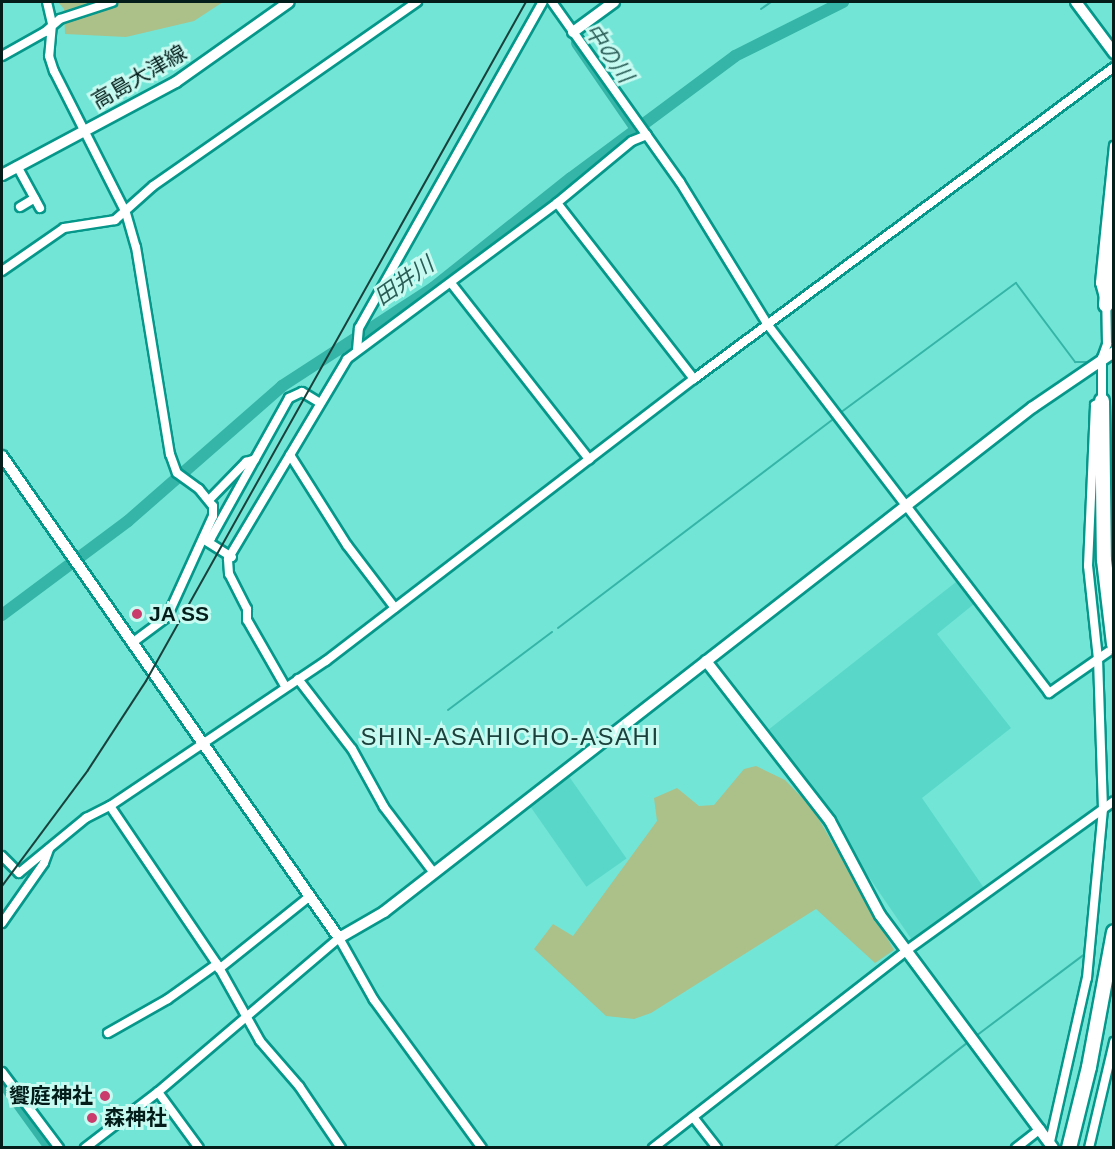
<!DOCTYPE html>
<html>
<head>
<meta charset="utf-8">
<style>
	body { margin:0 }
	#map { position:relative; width:1115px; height:1149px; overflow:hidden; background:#72e5d6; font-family:Helvetica,"Noto Sans JP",sans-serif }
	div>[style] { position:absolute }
	.built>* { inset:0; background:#59d8c9; transform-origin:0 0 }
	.green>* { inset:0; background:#acc08a }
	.stream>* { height:2px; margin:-1px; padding:0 1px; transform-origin:1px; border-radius:1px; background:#35b5a7 }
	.river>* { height:12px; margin:-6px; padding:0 6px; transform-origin:6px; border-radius:6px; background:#35b5a7 }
	.roads { filter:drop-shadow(2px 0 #05978a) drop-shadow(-2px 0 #05978a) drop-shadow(0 2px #05978a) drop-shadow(0 -2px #05978a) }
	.minor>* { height:8px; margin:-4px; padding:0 4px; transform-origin:4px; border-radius:4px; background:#fff }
	.tertiary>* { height:10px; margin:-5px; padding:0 5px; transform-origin:5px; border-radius:5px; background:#fff }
	.secondary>* { height:10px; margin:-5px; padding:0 5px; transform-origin:5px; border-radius:5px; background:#fff }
	.trunk>* { height:14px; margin:-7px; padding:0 7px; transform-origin:7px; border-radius:7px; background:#fff }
	.rail>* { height:2px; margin:-1px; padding:0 1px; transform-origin:1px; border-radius:1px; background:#18413c }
	.dots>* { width:16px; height:16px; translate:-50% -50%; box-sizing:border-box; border:3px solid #c7fbf2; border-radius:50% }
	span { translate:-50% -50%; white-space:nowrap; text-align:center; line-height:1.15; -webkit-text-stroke:6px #c7fbf2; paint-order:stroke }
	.street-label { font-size:21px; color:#041d1a }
	.poi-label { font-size:21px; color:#041d1a; font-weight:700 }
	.left { translate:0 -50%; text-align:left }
	.right { translate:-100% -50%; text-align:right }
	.water-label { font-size:22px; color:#295d56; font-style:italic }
	.quarter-label { font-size:24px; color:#1c403b; letter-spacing:1.5px }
	.frame { position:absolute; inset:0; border:3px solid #041d1a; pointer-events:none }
</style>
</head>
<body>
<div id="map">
	<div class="built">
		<div style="clip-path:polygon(956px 582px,974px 604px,937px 634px,1011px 728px,922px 798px,984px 888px,912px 940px,768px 730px)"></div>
		<div style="left:568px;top:775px;width:102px;height:49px;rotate:55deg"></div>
	</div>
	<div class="green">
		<div style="clip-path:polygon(58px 2px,223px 2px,194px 21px,126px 37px,65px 34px,64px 9px)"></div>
		<div style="clip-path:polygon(756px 766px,785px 780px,813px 809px,894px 950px,875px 963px,816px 909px,651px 1013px,634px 1019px,606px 1016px,534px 949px,553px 924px,573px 936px,657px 821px,654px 798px,677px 788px,699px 806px,714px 805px,744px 769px)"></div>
	</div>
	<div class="stream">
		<div style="left:761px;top:9px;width:12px;rotate:-35deg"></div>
		<div style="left:840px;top:413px;width:219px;rotate:-36.5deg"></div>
		<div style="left:1016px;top:283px;width:99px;rotate:53.2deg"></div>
		<div style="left:1075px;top:362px;width:11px"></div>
		<div style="left:558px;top:628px;width:349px;rotate:-37.2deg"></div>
		<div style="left:448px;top:710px;width:130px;rotate:-36.9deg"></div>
		<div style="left:976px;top:1036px;width:136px;rotate:-37deg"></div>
		<div style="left:833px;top:1148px;width:172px;rotate:-38.1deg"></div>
	</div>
	<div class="river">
		<div style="left:577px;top:43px;width:104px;rotate:55.5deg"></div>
		<div style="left:2px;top:615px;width:157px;rotate:-36.7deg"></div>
		<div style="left:128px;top:521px;width:205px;rotate:-41.2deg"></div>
		<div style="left:282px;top:386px;width:180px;rotate:-33deg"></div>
		<div style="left:433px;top:288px;width:176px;rotate:-38.6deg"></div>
		<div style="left:571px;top:178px;width:204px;rotate:-36.6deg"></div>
		<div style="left:735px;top:56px;width:121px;rotate:-26.6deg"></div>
		<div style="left:2px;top:1081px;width:80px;rotate:54.1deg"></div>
	</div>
	<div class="roads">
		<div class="minor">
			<div style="left:47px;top:2px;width:23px;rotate:77deg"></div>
			<div style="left:52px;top:24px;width:32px;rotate:95deg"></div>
			<div style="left:49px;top:56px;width:16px;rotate:72deg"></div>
			<div style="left:54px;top:71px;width:159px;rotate:63.1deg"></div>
			<div style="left:126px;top:213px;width:35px;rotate:74deg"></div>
			<div style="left:136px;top:247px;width:210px;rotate:80.7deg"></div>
			<div style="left:170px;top:454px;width:20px;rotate:70deg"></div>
			<div style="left:177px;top:473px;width:27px;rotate:36deg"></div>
			<div style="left:199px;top:489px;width:22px;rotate:51deg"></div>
			<div style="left:213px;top:506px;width:10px;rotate:90deg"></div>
			<div style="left:213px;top:516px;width:111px;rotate:114.5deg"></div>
			<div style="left:167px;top:617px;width:44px;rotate:143.4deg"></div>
			<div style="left:552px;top:2px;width:221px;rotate:54.6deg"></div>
			<div style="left:680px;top:182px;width:168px;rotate:58.4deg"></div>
			<div style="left:768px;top:325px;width:463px;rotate:52.6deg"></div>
			<div style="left:1049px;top:693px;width:72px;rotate:-34.8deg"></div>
			<div style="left:2px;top:56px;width:49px;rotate:-29.2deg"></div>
			<div style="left:45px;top:32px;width:20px;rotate:-41deg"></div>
			<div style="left:60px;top:19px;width:55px;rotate:-18.1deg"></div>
			<div style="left:17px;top:166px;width:48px;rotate:61.3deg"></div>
			<div style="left:557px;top:203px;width:223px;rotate:52.1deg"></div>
			<div style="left:20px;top:207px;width:17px;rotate:-31deg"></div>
			<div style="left:2px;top:271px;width:75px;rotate:-34.7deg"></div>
			<div style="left:64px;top:228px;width:52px;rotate:-8.9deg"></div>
			<div style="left:115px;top:220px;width:51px;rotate:-41.8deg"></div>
			<div style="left:153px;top:186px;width:322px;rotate:-34.9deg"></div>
			<div style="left:451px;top:283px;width:224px;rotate:51.9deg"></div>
			<div style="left:357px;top:350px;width:22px;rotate:-85deg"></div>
			<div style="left:359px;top:328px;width:374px;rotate:-60.6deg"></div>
			<div style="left:290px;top:455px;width:107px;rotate:57.7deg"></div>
			<div style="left:347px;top:545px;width:79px;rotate:52.7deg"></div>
			<div style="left:210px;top:499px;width:52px;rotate:-45.8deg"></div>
			<div style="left:246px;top:462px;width:9px;rotate:-18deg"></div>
			<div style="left:255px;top:459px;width:70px;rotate:-60.9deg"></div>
			<div style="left:289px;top:398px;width:14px;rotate:-25deg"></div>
			<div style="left:302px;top:392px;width:21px;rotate:31deg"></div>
			<div style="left:203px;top:539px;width:8px;rotate:-7deg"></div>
			<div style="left:211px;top:538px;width:90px;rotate:-60.9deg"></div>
			<div style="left:203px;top:539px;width:34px;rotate:32deg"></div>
			<div style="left:298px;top:679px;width:88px;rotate:52.4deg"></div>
			<div style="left:352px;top:749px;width:66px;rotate:61.1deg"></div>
			<div style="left:384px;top:807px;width:83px;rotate:52.9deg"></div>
			<div style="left:285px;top:686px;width:76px;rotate:-119.9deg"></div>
			<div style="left:247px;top:620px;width:11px;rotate:-90deg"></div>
			<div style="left:247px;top:609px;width:39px;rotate:-117deg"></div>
			<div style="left:229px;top:574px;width:15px;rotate:-94deg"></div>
			<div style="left:228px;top:559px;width:233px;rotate:-59.2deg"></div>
			<div style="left:347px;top:359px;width:262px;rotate:-36.6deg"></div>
			<div style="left:557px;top:203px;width:97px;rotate:-39.6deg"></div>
			<div style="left:632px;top:141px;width:16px;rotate:-22deg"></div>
			<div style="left:110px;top:806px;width:191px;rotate:55.9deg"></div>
			<div style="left:217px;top:964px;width:88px;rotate:60.8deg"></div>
			<div style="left:260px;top:1041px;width:60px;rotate:49.1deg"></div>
			<div style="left:299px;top:1086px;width:75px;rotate:55.9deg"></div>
			<div style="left:2px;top:856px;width:24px;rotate:45deg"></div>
			<div style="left:19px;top:873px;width:87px;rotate:-39.4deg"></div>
			<div style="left:86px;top:818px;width:27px;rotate:-27deg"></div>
			<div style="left:110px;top:806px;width:260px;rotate:-33.9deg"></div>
			<div style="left:326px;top:661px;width:464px;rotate:-37.5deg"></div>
			<div style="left:694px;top:379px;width:523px;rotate:-36.61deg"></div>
			<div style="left:2px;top:923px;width:73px;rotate:-55deg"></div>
			<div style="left:44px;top:863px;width:15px;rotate:-70deg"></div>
			<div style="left:219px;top:969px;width:117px;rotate:-38.7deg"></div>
			<div style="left:108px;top:1033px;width:69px;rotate:-29.5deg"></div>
			<div style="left:168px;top:999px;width:60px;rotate:-35.5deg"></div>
			<div style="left:2px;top:1072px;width:95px;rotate:53.1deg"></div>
			<div style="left:158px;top:1092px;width:69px;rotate:53.8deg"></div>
			<div style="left:693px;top:1117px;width:39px;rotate:52deg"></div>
			<div style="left:1049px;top:1146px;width:172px;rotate:-77.3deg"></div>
			<div style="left:1087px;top:978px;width:170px;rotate:-84.6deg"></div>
			<div style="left:1103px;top:809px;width:150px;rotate:-91.9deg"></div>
			<div style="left:1098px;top:659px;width:94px;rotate:-96.1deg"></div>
			<div style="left:1088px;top:566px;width:161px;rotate:-87.5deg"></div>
			<div style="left:1095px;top:405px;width:8px;rotate:-30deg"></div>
			<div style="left:1102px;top:401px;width:43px;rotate:-90deg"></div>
			<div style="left:1102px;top:358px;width:15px;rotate:-70deg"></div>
			<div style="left:1107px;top:344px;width:39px;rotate:-91deg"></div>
			<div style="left:1106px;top:305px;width:23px;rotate:-105deg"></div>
			<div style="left:1100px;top:283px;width:138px;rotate:-84.2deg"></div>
			<div style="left:85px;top:1148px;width:92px;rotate:-37.5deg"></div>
			<div style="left:158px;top:1092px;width:238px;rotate:-40.4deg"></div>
			<div style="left:339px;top:938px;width:71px;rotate:60.6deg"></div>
			<div style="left:374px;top:1000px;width:183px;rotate:53.9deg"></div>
			<div style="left:653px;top:1148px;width:321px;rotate:-37.9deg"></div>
			<div style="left:906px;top:951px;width:256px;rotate:-35.8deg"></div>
			<div style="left:1016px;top:1148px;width:31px;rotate:-38deg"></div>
			<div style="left:1089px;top:1148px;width:109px;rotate:-76.7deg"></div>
		</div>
		<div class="tertiary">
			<div style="left:1076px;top:2px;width:64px;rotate:53.3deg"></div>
			<div style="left:573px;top:32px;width:51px;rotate:-36.2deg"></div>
			<div style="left:2px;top:456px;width:588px;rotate:55.04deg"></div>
			<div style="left:339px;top:938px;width:52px;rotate:-30deg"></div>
			<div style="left:384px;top:912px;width:822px;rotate:-37.89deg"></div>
			<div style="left:1033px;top:407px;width:98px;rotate:-34.2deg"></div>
			<div style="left:706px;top:661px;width:202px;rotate:52.2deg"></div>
			<div style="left:830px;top:821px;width:106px;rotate:62deg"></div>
			<div style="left:880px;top:915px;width:290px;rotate:53.4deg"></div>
		</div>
		<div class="secondary">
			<div style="left:2px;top:175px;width:197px;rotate:-28.1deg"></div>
			<div style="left:176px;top:82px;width:138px;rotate:-35.3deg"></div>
		</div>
		<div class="trunk">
			<div style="left:1106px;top:305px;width:96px;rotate:-85.2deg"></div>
			<div style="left:1102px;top:401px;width:159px;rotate:89.3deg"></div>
			<div style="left:1104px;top:560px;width:85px;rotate:83.2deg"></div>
			<div style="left:1069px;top:1148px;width:83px;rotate:-76.1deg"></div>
			<div style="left:1089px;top:1067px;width:137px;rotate:-79.5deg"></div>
		</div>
	</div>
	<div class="rail">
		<div style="left:2px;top:886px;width:144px;rotate:-53.4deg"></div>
		<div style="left:88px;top:770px;width:106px;rotate:-56.9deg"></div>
		<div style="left:146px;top:681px;width:778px;rotate:-60.77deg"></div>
	</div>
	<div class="dots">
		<div style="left:137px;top:614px;background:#c93c6c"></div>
		<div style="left:105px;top:1096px;background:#c93c6c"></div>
		<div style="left:92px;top:1118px;background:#c93c6c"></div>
	</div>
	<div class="street-label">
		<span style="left:139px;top:77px;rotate:-30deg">高島大津線</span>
	</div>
	<div class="poi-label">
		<span class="left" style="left:149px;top:614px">JA SS</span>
		<span class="right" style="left:93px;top:1096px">饗庭神社</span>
		<span class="left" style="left:104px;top:1118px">森神社</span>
	</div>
	<div class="water-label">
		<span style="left:609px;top:53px;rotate:55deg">中の川</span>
		<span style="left:404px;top:281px;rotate:-35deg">田井川</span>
	</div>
	<div class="quarter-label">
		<span style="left:510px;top:737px">SHIN-ASAHICHO-ASAHI</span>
	</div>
	<div class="frame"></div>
</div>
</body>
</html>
